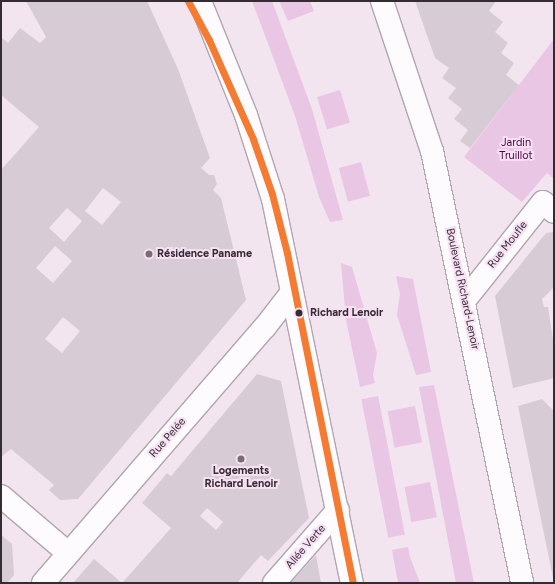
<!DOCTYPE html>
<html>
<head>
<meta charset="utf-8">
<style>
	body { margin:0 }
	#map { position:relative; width:555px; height:584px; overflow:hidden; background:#f2e5f0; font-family:Figtree,sans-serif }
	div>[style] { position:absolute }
	.green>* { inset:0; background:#eac6e5; transform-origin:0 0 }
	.building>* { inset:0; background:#d7ccd5 }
	.roads { filter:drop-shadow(1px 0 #b0a6af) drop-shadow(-1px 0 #b0a6af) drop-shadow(0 1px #b0a6af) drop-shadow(0 -1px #b0a6af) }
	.minor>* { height:22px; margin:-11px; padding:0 11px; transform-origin:11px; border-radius:11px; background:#fdfbfd }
	.tertiary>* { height:22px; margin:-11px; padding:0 11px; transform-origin:11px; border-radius:11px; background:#fdfbfd }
	.metro-1>* { height:7px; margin:-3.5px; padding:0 3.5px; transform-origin:3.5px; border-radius:3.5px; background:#f57b32 }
	.dots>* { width:11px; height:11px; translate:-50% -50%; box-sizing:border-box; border:2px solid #f7e0f3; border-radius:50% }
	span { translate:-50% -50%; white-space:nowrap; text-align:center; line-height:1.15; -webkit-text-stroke:4px #f7e0f3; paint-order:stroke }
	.park-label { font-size:11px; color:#490644 }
	.street-label { font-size:11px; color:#342c33 }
	.poi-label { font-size:11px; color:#342c33; font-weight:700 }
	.left { translate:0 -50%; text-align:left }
	.stop-label { font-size:11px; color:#342c33; font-weight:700 }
	.frame { position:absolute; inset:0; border:2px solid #342c33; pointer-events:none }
</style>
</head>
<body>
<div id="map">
	<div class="green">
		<div style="clip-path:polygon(252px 1px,272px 1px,312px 109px,343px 220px,330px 222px,319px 197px,295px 116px)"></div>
		<div style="clip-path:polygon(279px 1px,310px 1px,314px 11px,288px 21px)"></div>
		<div style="clip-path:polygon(554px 39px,554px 179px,547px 173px,522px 202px,464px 157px)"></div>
		<div style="left:340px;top:90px;width:34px;height:24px;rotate:73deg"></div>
		<div style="left:361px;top:162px;width:35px;height:23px;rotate:75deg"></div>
		<div style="clip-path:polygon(341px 263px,352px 267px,377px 353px,373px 375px,375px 383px,360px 387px,346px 320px)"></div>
		<div style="clip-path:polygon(396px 276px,413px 279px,431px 372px,416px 375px,397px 315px,400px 294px)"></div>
		<div style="clip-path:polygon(434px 385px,474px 583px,456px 583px,419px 387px)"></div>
		<div style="left:378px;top:396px;width:141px;height:17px;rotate:79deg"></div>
		<div style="left:415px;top:406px;width:37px;height:28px;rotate:79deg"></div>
		<div style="left:430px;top:482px;width:36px;height:26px;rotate:79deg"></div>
		<div style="clip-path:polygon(408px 547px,410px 557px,420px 583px,398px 583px,392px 550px)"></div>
	</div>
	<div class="building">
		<div style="clip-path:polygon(evenodd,26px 1px,147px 1px,178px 69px,210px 158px,201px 168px,209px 175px,214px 175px,217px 184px,213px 190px,221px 198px,246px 300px,78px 499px,60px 500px,49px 490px,54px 485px,11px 449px,1px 457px,1px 170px,39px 127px,1px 95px,1px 37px,8px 43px,20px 28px,40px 43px,46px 37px,26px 1px,103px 188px,121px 202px,102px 225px,85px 211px,103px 188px,26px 1px,67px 208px,82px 221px,64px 242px,49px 228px,67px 208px,26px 1px,55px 246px,72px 261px,53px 283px,36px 268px,55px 246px,26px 1px,63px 317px,80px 331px,62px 353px,45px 339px,63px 317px)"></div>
		<div style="clip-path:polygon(415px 1px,496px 1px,489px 11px,503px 22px,495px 32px,508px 43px,501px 53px,514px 63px,506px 75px,519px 85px,470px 148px,460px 141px,468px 130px,454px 119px,462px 109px,448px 98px,456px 88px,442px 78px,449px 68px,435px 58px)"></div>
		<div style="clip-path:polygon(554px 232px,554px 287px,542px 299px,544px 307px,548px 307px,554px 346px,554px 378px,513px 388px,495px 296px,546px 233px)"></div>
		<div style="clip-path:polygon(evenodd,257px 374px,281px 381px,309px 518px,268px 561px,261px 555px,237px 583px,73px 583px,94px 559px,122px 583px,171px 528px,142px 503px,167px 473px,171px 476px,257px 374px,207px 508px,223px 522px,216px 530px,200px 516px,207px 508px)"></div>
		<div style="clip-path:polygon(542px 399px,554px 411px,554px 583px,518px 406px)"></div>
		<div style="clip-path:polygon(1px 535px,12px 544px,14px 575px,7px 583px,1px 583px)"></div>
		<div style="clip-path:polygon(316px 555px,321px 583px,290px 583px,295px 578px)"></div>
	</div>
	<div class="roads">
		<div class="minor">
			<div style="left:465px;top:300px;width:125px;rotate:-51.5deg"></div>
			<div style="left:543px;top:202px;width:15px;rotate:42deg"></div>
			<div style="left:1px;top:496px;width:88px;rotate:40.4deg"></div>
			<div style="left:43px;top:583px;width:339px;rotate:-49.1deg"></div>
			<div style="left:265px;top:327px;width:44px;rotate:-52.4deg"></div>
			<div style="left:274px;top:583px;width:97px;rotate:-48.8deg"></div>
		</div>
		<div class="tertiary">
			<div style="left:200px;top:1px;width:123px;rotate:68deg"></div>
			<div style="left:246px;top:115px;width:88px;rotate:72.2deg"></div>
			<div style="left:273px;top:199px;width:392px;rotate:78.4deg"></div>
			<div style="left:382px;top:1px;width:158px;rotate:71.6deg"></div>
			<div style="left:432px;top:151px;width:441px;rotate:78.2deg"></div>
		</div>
	</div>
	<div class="metro-1">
		<div style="left:188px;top:1px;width:44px;rotate:61.7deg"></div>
		<div style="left:209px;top:40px;width:108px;rotate:66deg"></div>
		<div style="left:253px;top:139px;width:58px;rotate:70.9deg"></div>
		<div style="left:272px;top:194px;width:61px;rotate:75.7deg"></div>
		<div style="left:287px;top:253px;width:337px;rotate:78.7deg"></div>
	</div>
	<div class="dots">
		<div style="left:149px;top:254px;background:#766d75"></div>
		<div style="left:299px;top:313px;background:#342c33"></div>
		<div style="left:241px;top:459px;background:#766d75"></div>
	</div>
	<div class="park-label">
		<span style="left:516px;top:150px">Jardin<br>Truillot</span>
	</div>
	<div class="street-label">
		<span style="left:508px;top:245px;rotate:-52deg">Rue Moufle</span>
		<span style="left:462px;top:289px;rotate:78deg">Boulevard Richard-Lenoir</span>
		<span style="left:168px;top:438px;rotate:-49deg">Rue Pelée</span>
		<span style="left:306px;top:547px;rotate:-49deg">Allée Verte</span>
	</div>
	<div class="poi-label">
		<span class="left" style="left:157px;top:254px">Résidence Paname</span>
		<span style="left:241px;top:478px">Logements<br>Richard Lenoir</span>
	</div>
	<div class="stop-label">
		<span class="left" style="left:310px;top:313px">Richard Lenoir</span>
	</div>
	<div class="frame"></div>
</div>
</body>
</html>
